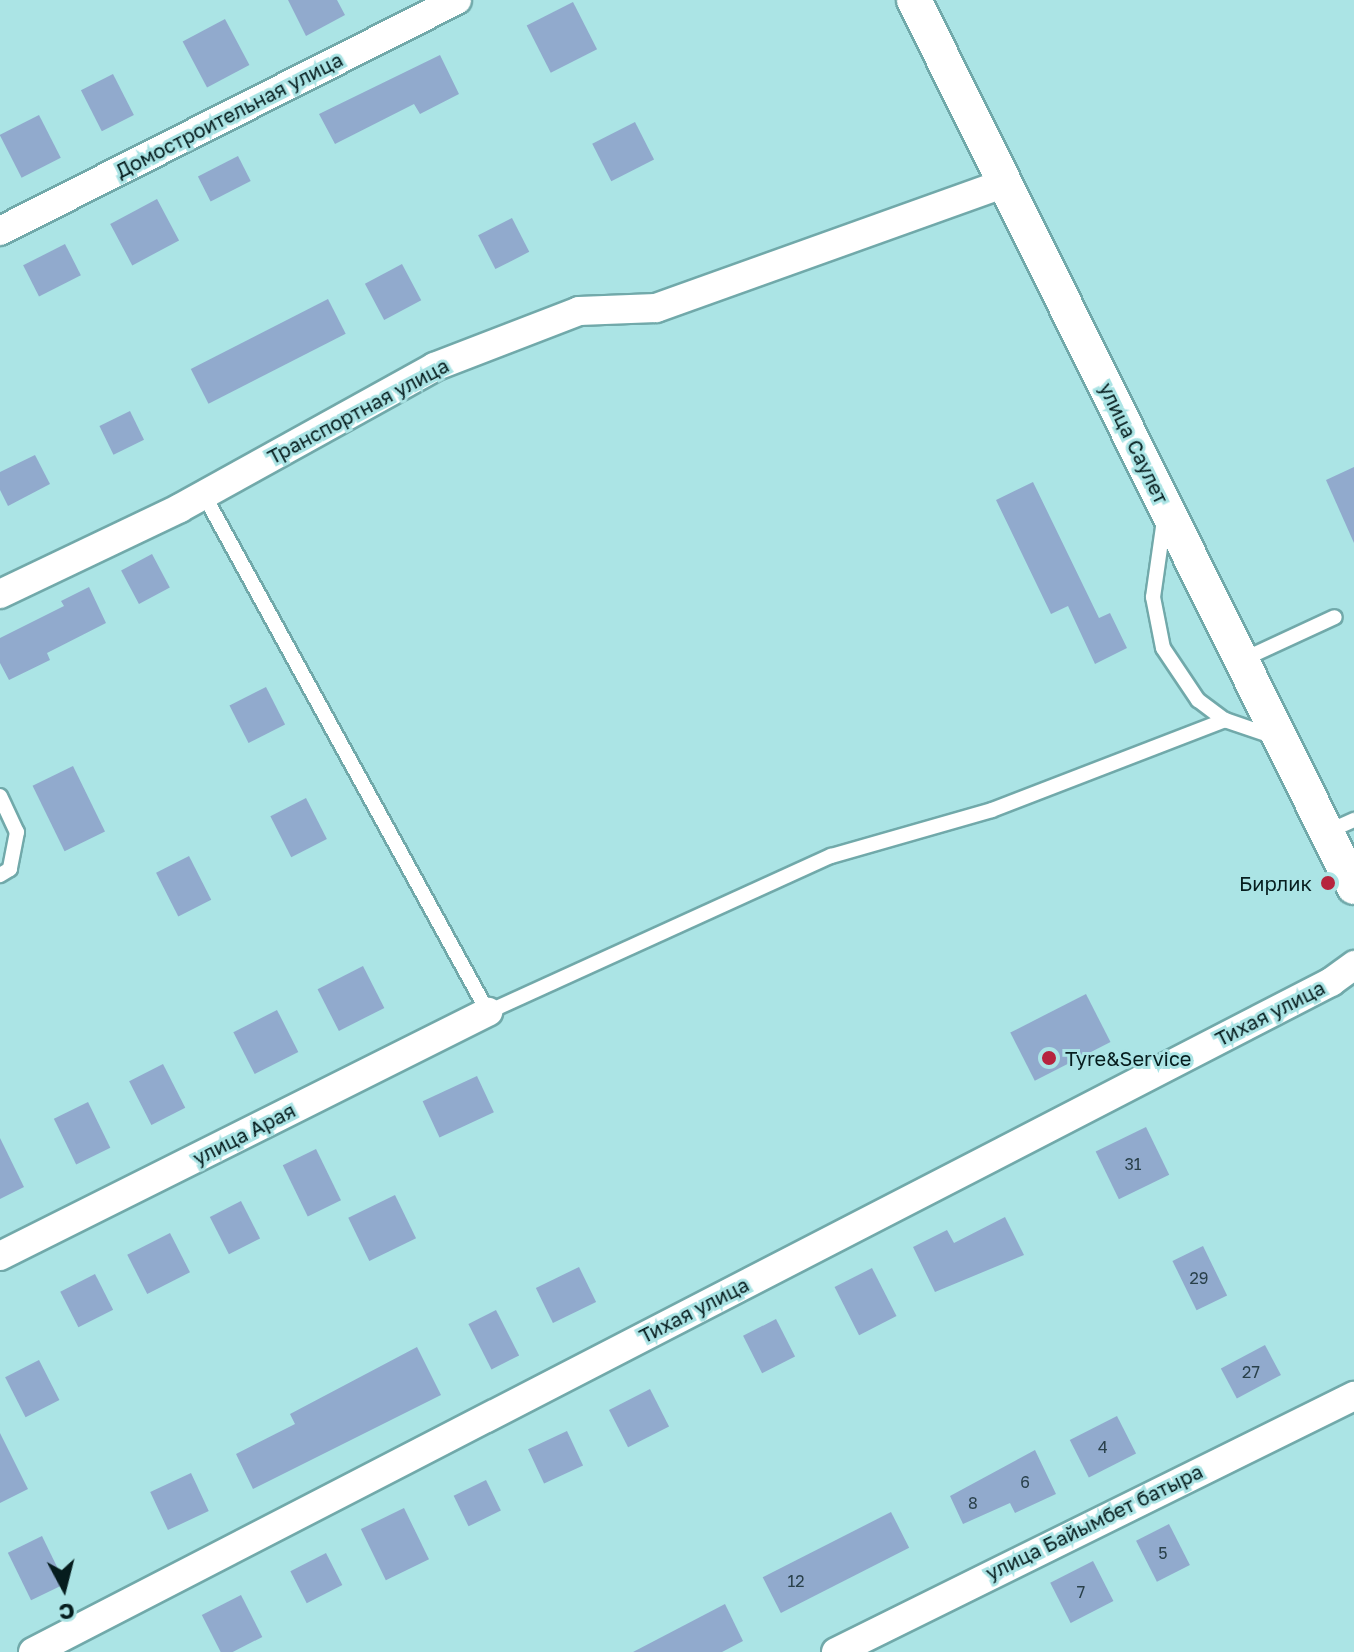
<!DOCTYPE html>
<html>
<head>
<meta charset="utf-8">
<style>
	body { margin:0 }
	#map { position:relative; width:1354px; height:1652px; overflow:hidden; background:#abe4e5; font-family:"Golos Text",sans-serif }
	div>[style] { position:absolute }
	.building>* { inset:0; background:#91aacd; transform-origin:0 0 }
	.roads { filter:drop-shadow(2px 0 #71a9aa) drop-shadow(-2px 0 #71a9aa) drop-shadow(0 2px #71a9aa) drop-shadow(0 -2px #71a9aa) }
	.service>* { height:14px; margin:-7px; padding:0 7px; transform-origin:7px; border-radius:7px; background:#fff }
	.minor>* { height:28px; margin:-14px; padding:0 14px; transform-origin:14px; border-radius:14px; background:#fff }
	.tertiary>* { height:34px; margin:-17px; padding:0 17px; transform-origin:17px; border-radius:17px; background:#fff }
	.dots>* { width:22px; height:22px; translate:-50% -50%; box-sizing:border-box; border:4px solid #abe4e5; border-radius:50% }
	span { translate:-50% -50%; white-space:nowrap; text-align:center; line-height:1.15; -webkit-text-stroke:6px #abe4e5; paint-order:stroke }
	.number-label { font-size:16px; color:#29404a }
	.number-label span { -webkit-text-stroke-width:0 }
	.street-label { font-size:20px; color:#061d1e }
	.poi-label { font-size:20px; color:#061d1e }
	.right { translate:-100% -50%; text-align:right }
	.left { translate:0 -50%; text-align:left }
	.north { position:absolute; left:24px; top:1548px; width:80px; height:80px; -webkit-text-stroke:6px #abe4e5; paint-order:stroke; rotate:173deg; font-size:22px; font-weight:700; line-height:32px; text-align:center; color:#061d1e }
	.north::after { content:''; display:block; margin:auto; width:28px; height:36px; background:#061d1e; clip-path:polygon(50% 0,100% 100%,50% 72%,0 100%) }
</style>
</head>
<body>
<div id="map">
	<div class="building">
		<div style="clip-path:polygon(288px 0,337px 0,345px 15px,306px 36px)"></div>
		<div style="left:573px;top:2px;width:53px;height:52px;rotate:63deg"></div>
		<div style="left:225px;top:19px;width:52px;height:48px;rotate:62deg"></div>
		<div style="clip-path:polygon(440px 55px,459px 94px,420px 114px,414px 104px,335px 144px,319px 114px)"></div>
		<div style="left:113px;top:74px;width:46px;height:36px;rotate:63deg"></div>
		<div style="left:39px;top:115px;width:48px;height:44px;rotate:63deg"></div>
		<div style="left:635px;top:122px;width:42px;height:48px;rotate:63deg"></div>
		<div style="left:238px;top:156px;width:28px;height:45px;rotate:63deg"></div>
		<div style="left:157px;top:199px;width:47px;height:53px;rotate:62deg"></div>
		<div style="left:512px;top:218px;width:38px;height:38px;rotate:63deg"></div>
		<div style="left:65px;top:244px;width:35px;height:47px;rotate:63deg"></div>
		<div style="left:402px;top:264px;width:41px;height:42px;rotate:62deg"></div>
		<div style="left:328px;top:299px;width:39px;height:154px;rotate:63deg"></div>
		<div style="left:130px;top:411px;width:32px;height:34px;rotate:64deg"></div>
		<div style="clip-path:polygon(35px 455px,50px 484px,8px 506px,0 490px,0 472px)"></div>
		<div style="clip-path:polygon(1354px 467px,1354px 543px,1326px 480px)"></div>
		<div style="clip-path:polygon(1033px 482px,1099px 618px,1110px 613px,1127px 648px,1095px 664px,1068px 606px,1051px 614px,996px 500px)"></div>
		<div style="left:152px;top:554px;width:38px;height:35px;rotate:62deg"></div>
		<div style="clip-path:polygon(89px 587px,106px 623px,47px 653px,50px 660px,9px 680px,0 663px,0 638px,64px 606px,61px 601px)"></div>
		<div style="left:266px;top:687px;width:42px;height:41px;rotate:63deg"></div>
		<div style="left:73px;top:766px;width:73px;height:45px;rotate:64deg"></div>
		<div style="left:306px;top:798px;width:46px;height:40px;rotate:63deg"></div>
		<div style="left:189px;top:856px;width:49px;height:37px;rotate:63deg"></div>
		<div style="left:363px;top:966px;width:47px;height:51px;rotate:63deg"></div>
		<div style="left:1086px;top:994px;width:54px;height:85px;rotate:63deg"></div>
		<div style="left:277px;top:1010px;width:47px;height:49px;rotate:63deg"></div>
		<div style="left:163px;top:1064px;width:49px;height:38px;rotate:63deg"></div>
		<div style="left:477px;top:1076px;width:40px;height:60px;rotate:65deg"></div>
		<div style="left:88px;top:1102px;width:51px;height:38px;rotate:64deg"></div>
		<div style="left:1146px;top:1127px;width:53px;height:56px;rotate:64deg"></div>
		<div style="clip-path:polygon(0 1138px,24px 1187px,0 1199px)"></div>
		<div style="left:316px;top:1149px;width:57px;height:37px;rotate:64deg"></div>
		<div style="left:395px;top:1195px;width:48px;height:52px;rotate:64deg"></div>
		<div style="left:241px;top:1201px;width:42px;height:35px;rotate:63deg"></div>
		<div style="clip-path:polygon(1005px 1217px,1024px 1255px,935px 1292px,913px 1247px,947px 1230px,954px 1243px)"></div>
		<div style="left:170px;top:1233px;width:44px;height:48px;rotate:63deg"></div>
		<div style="left:1203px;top:1246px;width:55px;height:34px;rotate:64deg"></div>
		<div style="left:579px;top:1267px;width:39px;height:48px;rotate:64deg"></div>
		<div style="left:872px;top:1268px;width:54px;height:42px;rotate:63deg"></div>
		<div style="left:95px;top:1274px;width:40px;height:39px;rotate:63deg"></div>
		<div style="left:496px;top:1310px;width:51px;height:31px;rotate:63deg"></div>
		<div style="left:776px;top:1319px;width:42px;height:37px;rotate:63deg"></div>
		<div style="left:1265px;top:1345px;width:34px;height:50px;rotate:62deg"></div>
		<div style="clip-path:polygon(417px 1347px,441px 1395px,253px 1489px,236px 1454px,295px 1424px,290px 1414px)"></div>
		<div style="left:39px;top:1360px;width:45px;height:38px;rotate:63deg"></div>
		<div style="left:650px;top:1389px;width:42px;height:46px;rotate:63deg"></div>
		<div style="left:1117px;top:1416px;width:42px;height:53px;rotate:63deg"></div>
		<div style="left:567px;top:1431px;width:38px;height:43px;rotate:65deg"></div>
		<div style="clip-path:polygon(0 1433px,28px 1489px,0 1503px)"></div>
		<div style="clip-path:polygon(1035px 1450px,1056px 1494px,1015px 1513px,1010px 1503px,963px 1524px,950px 1496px)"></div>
		<div style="left:191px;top:1473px;width:42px;height:45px;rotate:65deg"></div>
		<div style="left:486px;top:1480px;width:34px;height:36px;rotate:64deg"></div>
		<div style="left:404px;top:1508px;width:57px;height:48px;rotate:64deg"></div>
		<div style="left:891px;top:1512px;width:40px;height:144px;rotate:63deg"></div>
		<div style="left:1169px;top:1524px;width:46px;height:37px;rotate:63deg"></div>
		<div style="left:42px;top:1536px;width:53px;height:38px;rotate:64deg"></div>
		<div style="left:326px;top:1553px;width:36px;height:40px;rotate:63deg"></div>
		<div style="left:1093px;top:1561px;width:45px;height:48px;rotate:63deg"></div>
		<div style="left:241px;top:1595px;width:47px;height:44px;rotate:63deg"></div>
		<div style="clip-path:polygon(725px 1604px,743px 1641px,722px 1652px,633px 1652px)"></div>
	</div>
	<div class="roads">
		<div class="service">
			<div style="left:204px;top:495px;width:590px;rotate:61.22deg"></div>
			<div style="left:488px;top:1012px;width:377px;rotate:-24.5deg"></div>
			<div style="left:831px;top:856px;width:167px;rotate:-15.9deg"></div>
			<div style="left:992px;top:810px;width:250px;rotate:-21.1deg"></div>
			<div style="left:1164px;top:520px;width:78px;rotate:98.1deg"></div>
			<div style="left:1153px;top:597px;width:52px;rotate:78.9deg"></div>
			<div style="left:1163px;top:648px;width:63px;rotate:56.1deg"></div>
			<div style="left:1198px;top:700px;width:34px;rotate:37deg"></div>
			<div style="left:1225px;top:720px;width:53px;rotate:18.8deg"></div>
			<div style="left:1242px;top:660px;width:102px;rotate:-24.8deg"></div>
			<div style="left:0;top:796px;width:40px;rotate:65deg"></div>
			<div style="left:17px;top:832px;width:38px;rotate:101deg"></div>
			<div style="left:10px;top:869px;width:12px;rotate:149deg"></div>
			<div style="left:1327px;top:832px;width:30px;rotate:-24deg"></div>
		</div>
		<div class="minor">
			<div style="left:0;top:231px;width:512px;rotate:-26.82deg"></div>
			<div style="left:0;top:594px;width:199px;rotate:-25.5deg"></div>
			<div style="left:180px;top:508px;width:291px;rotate:-29deg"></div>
			<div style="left:434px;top:367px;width:155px;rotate:-21.1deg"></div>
			<div style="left:579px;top:311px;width:77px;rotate:-2.2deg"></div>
			<div style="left:656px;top:308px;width:371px;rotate:-19.7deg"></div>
			<div style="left:0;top:1256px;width:546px;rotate:-26.57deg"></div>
			<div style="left:33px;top:1652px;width:1461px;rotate:-27.3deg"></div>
			<div style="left:1331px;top:982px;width:29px;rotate:-36deg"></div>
			<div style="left:836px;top:1652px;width:578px;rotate:-26.3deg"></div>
		</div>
		<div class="tertiary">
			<div style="left:914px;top:0;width:990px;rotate:63.62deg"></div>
		</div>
	</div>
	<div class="dots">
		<div style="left:1328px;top:883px;background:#b6243e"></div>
		<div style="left:1049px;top:1058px;background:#b6243e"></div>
	</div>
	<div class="number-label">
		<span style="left:1133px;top:1164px">31</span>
		<span style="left:1199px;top:1278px">29</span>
		<span style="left:1251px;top:1372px">27</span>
		<span style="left:1103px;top:1447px">4</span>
		<span style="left:1025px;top:1482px">6</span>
		<span style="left:973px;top:1503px">8</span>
		<span style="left:1163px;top:1553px">5</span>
		<span style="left:796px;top:1581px">12</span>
		<span style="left:1081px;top:1592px">7</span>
	</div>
	<div class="street-label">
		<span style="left:229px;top:115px;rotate:-27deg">Домостроительная улица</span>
		<span style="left:358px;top:411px;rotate:-28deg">Транспортная улица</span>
		<span style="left:1134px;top:443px;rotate:64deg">улица Саулет</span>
		<span style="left:1270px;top:1013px;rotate:-27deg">Тихая улица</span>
		<span style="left:244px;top:1134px;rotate:-27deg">улица Арая</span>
		<span style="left:694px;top:1310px;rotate:-27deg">Тихая улица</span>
		<span style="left:1094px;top:1522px;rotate:-26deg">улица Байымбет батыра</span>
	</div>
	<div class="poi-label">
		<span class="right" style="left:1312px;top:883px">Бирлик</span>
		<span class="left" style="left:1065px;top:1058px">Tyre&amp;Service</span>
	</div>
	<div class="north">С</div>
</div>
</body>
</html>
